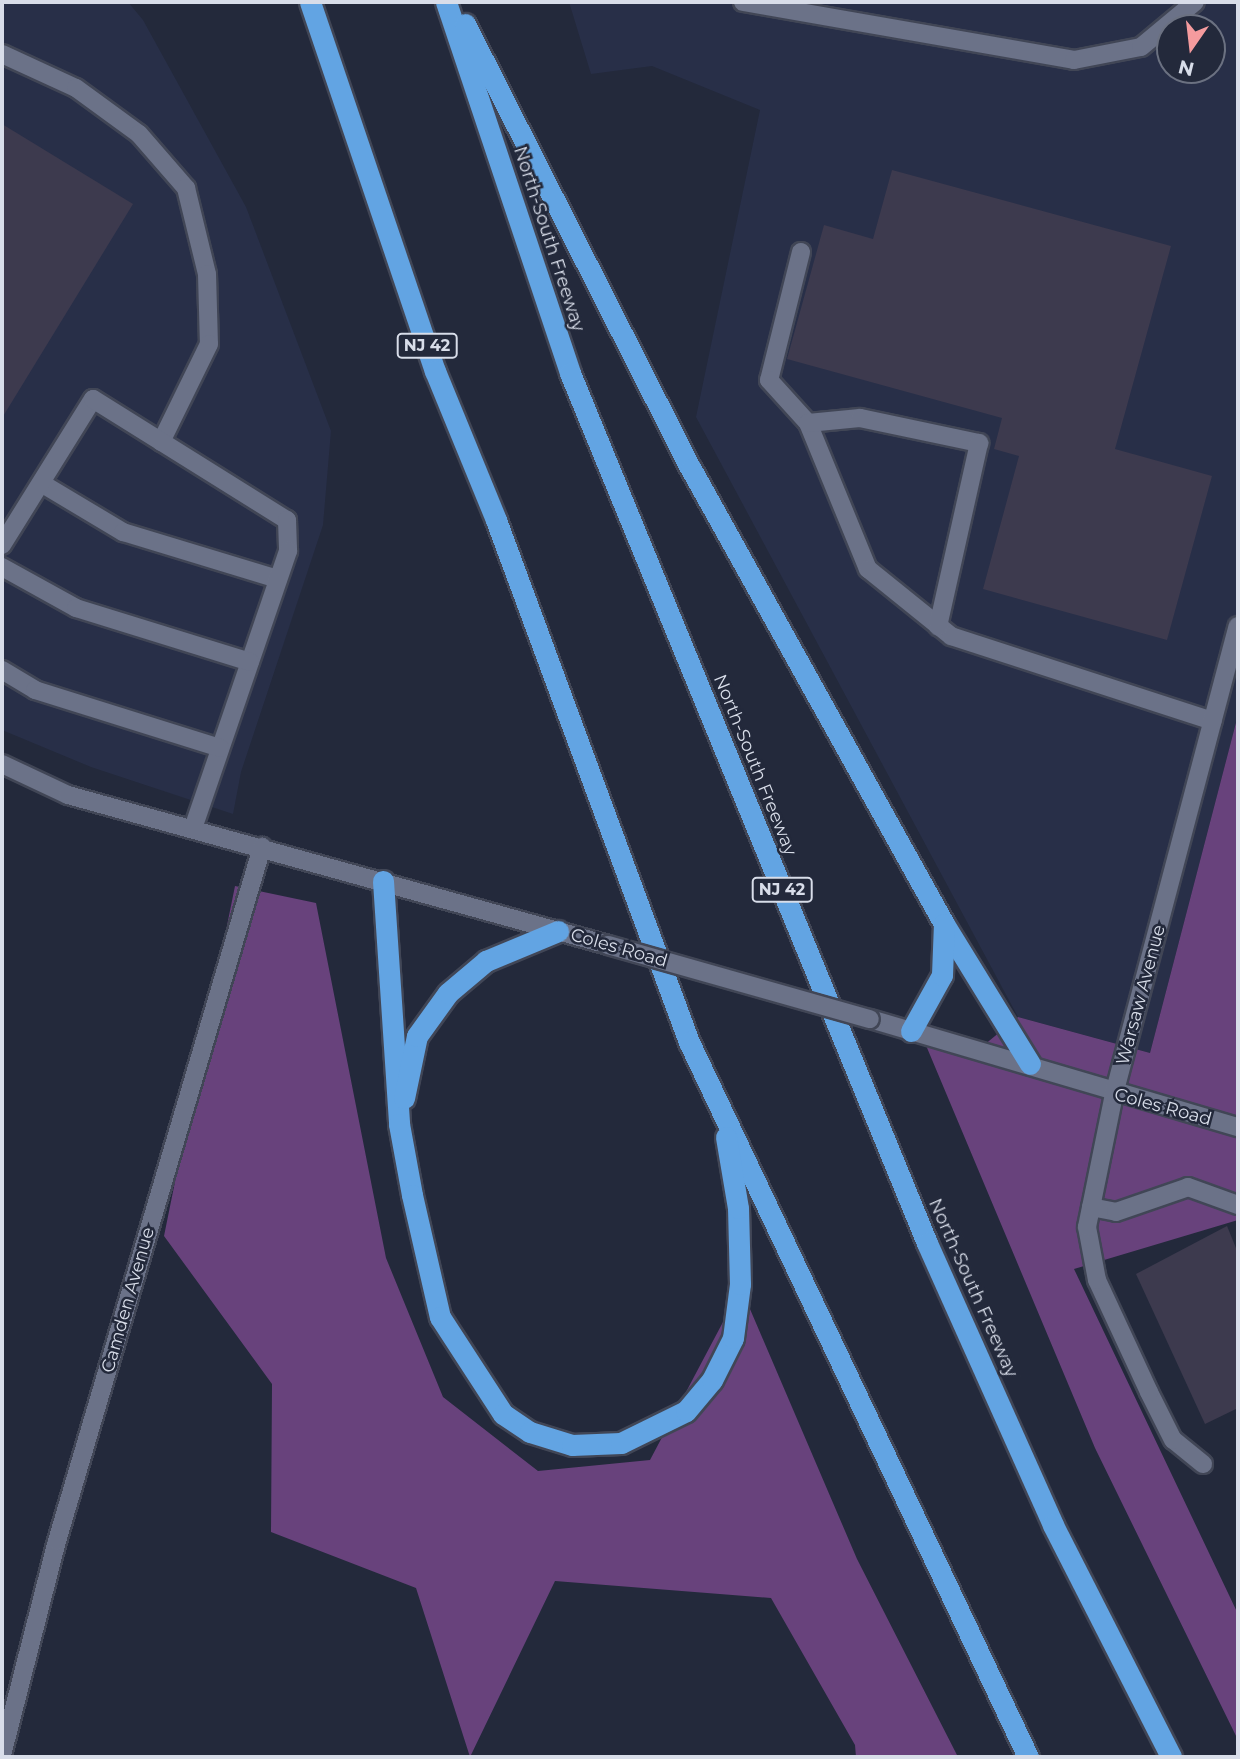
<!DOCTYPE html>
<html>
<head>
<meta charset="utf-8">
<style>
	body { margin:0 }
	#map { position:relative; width:1240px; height:1759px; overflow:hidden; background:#23293b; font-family:Montserrat,sans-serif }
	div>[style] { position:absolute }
	.built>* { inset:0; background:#282f48 }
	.forest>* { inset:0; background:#68427c }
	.building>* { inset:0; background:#3d3a4e }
	.roads { filter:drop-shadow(2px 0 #414656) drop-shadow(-2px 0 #414656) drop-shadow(0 2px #414656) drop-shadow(0 -2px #414656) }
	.minor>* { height:18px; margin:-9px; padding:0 9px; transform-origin:9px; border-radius:9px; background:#6b7288 }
	.highway>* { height:21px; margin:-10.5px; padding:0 10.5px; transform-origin:10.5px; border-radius:10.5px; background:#62a4e3 }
	.bridges { filter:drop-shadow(2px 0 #414656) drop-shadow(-2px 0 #414656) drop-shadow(0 2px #414656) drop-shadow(0 -2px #414656) }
	.minor-bridge>* { height:18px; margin:-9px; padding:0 9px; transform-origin:9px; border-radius:9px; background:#6b7288 }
	span { translate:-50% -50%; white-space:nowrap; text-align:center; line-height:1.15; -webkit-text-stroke:5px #23293b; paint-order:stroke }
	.shield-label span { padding:2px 5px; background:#23293b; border:2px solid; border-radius:5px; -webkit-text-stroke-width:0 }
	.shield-label { font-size:16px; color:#d8dde9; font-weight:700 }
	.street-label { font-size:18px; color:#d8dde9 }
	.frame { position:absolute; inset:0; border:4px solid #d8dde9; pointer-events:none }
	.north { position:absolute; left:1156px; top:14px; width:70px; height:70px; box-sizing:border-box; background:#23293b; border:2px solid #6b7181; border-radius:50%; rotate:194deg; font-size:19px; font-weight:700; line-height:28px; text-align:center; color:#d8dde9 }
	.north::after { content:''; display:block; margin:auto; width:24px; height:32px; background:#f59b9e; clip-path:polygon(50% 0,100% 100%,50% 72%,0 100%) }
</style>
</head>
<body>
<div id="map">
	<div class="built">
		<div style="clip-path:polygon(2px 2px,128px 2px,143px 20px,246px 207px,331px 431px,323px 525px,241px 772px,233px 814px,91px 767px,2px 730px)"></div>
		<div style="clip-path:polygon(evenodd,569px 2px,1238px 2px,1238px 715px,1150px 1053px,1018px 1017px,696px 417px,760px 110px,652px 66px,591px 74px,569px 2px,1170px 28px,1212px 28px,1212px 70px,1170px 70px,1170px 28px)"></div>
	</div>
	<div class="forest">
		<div style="clip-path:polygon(1238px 715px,1238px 1220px,1074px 1269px,1238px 1614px,1238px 1740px,1095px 1448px,925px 1043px,972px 1055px,1018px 1017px,1150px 1053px)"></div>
		<div style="clip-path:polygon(235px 886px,316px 903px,386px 1258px,443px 1397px,538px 1471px,650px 1460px,741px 1288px,857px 1559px,958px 1757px,856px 1757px,855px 1745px,771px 1598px,555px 1581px,470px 1757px,416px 1588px,271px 1532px,272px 1384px,164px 1236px)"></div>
	</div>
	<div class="building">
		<div style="clip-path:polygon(2px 124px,133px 204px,2px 418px)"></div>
		<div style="clip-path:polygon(892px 170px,1171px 246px,1115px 449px,1212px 476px,1167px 640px,983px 589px,1019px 456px,994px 449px,1002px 418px,787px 359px,824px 225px,873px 239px)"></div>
		<div style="clip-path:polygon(1227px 1226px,1238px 1253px,1238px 1408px,1205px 1424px,1136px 1274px)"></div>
	</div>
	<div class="roads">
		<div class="minor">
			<div style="left:743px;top:2px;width:336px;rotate:9.9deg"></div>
			<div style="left:1074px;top:60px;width:68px;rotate:-11deg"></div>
			<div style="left:1141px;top:47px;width:70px;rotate:-39.8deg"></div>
			<div style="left:2px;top:54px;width:81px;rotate:24.7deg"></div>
			<div style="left:76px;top:88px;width:78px;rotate:36.1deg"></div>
			<div style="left:139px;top:134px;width:72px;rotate:49deg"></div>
			<div style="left:186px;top:188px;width:89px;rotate:76.3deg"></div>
			<div style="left:207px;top:274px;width:70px;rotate:88.4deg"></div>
			<div style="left:209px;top:344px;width:109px;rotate:116.1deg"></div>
			<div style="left:801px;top:252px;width:132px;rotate:104deg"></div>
			<div style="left:769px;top:380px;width:58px;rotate:47.8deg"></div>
			<div style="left:808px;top:423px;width:158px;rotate:67.7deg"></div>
			<div style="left:868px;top:569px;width:107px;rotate:38.9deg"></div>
			<div style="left:951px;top:636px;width:275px;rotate:18deg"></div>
			<div style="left:808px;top:423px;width:52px;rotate:-5.5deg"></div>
			<div style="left:860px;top:418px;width:122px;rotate:11.9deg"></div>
			<div style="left:979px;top:443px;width:188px;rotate:102.6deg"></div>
			<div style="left:41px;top:483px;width:96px;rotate:30.9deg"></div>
			<div style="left:123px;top:532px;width:162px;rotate:16.9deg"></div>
			<div style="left:2px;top:545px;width:172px;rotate:-58.1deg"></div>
			<div style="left:93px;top:399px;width:229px;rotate:32deg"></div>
			<div style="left:287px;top:520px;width:31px;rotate:88deg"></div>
			<div style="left:288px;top:551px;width:294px;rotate:108.9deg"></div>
			<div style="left:2px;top:567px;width:85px;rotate:29deg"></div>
			<div style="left:76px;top:608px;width:182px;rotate:17.2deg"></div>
			<div style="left:2px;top:670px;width:39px;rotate:31deg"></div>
			<div style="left:35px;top:690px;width:194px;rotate:17.4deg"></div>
			<div style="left:2px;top:764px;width:73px;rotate:25.2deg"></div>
			<div style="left:68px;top:795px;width:560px;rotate:15.52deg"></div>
			<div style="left:870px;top:1019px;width:384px;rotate:16.4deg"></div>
			<div style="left:1091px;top:1207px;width:25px;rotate:11deg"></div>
			<div style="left:1116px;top:1212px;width:76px;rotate:-19.1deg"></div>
			<div style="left:1188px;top:1187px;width:53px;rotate:19.8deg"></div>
			<div style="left:1203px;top:1464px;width:38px;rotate:-141deg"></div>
			<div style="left:1173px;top:1440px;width:54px;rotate:-116.6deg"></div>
			<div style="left:1149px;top:1392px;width:123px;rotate:-114.9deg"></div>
			<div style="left:1097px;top:1280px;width:54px;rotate:-100.7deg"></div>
			<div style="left:1087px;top:1227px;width:136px;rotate:-78.5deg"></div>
			<div style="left:1114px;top:1094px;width:484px;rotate:-75.2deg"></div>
			<div style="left:2px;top:1755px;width:221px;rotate:-75.6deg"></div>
			<div style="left:57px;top:1541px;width:724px;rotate:-73.54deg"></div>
		</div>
		<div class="highway">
			<div style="left:310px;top:2px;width:390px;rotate:71.3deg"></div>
			<div style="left:435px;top:371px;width:161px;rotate:67.7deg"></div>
			<div style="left:496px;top:520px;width:557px;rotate:69.71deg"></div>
			<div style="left:689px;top:1042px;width:791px;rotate:64.63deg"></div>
			<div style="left:446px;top:2px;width:391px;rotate:71.5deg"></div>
			<div style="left:570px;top:373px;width:940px;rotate:67.69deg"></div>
			<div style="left:927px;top:1243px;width:309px;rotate:65.9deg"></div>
			<div style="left:1053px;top:1525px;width:260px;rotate:63deg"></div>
			<div style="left:465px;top:24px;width:499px;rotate:63.1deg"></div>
			<div style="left:691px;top:469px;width:521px;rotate:60.92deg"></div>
			<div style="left:944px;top:924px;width:164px;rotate:58.4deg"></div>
			<div style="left:383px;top:881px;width:244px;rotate:86.2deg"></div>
			<div style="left:399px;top:1124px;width:72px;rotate:79.6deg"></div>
			<div style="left:412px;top:1195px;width:125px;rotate:77.1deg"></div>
			<div style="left:440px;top:1317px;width:116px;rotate:57deg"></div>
			<div style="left:503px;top:1414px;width:32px;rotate:34deg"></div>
			<div style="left:530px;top:1432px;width:44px;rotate:17.2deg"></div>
			<div style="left:572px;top:1445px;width:49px;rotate:-2.3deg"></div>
			<div style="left:621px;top:1443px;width:72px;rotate:-26.2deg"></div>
			<div style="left:686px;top:1411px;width:40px;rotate:-50deg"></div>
			<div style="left:712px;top:1380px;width:47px;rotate:-63.4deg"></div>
			<div style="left:733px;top:1338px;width:54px;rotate:-82.6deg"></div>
			<div style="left:740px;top:1284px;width:76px;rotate:-91.5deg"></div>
			<div style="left:738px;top:1208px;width:72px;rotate:-99.6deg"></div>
			<div style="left:911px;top:1031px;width:64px;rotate:-61deg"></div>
			<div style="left:942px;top:975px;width:51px;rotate:-87.8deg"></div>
			<div style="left:404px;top:1098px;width:63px;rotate:-78.2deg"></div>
			<div style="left:417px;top:1036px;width:53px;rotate:-54.2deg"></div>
			<div style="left:448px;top:993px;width:50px;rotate:-40.1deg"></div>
			<div style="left:486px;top:961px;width:78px;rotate:-22.6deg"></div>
		</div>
	</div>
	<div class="bridges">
		<div class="minor-bridge">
			<div style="left:608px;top:945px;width:272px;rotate:15.8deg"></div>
		</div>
	</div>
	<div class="shield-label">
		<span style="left:427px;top:346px">NJ 42</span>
		<span style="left:782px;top:890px">NJ 42</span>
	</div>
	<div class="street-label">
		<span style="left:549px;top:239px;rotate:72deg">North-South Freeway</span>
		<span style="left:755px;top:765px;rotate:68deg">North-South Freeway</span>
		<span style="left:619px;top:948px;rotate:16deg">Coles Road</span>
		<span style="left:1141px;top:995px;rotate:-75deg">Warsaw Avenue</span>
		<span style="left:1163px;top:1107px;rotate:15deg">Coles Road</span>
		<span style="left:973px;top:1288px;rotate:66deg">North-South Freeway</span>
		<span style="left:128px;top:1300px;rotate:-74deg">Camden Avenue</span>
	</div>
	<div class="frame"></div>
	<div class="north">N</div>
</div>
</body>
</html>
